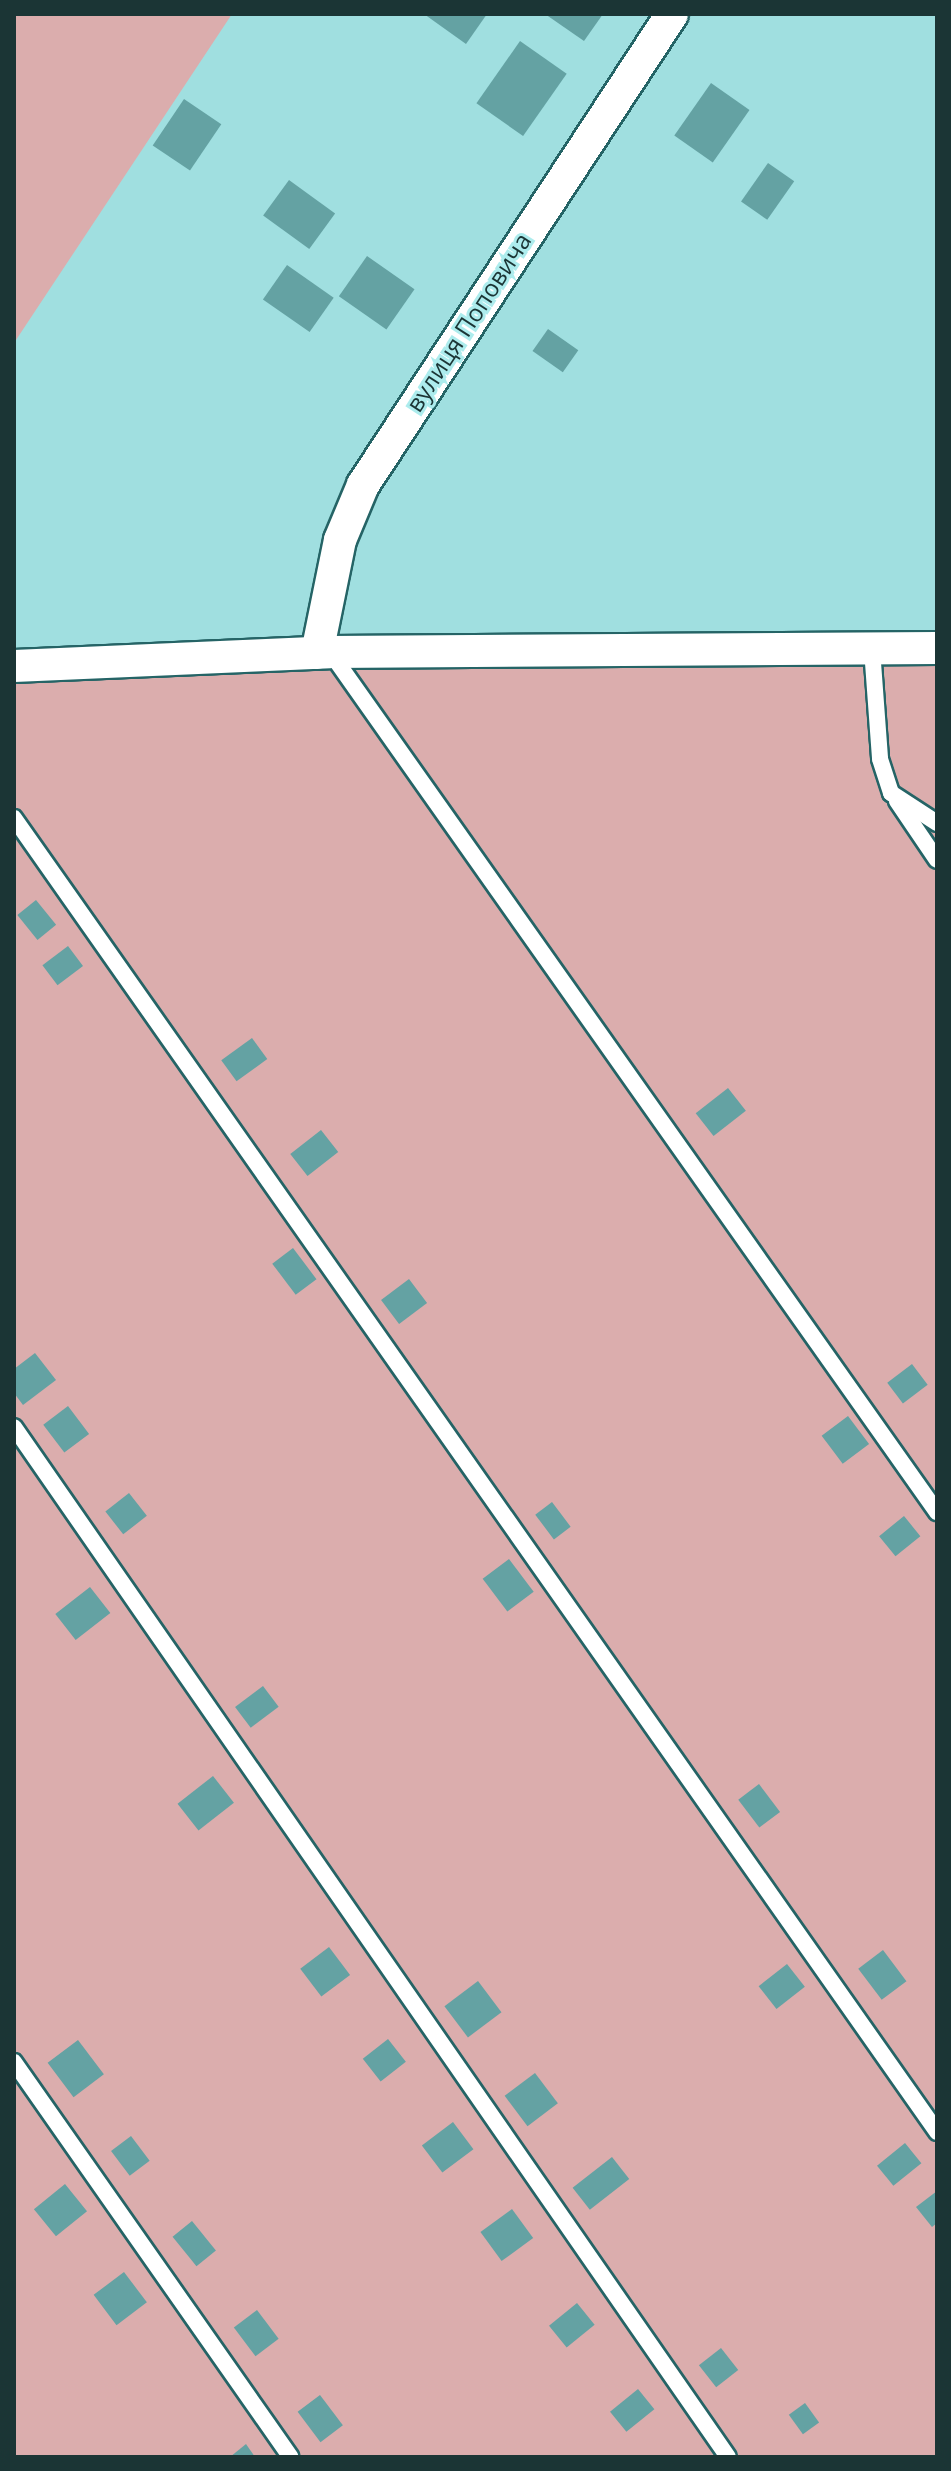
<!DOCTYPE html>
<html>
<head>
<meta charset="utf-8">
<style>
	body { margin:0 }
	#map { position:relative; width:951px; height:2471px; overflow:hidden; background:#a0dfe0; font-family:"Open Sans",sans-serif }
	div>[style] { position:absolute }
	.green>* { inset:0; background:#dbadad; transform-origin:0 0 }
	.building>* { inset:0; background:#64a2a3; transform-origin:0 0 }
	.roads { filter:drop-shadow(2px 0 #256466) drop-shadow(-2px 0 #256466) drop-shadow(0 2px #256466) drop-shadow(0 -2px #256466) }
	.lane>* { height:16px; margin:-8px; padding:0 8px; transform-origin:8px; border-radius:8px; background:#fff }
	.street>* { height:32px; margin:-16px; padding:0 16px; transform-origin:16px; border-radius:16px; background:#fff }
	span { translate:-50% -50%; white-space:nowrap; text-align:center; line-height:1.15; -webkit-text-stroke:6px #adeced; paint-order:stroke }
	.street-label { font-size:24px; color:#1b3535 }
	.frame { position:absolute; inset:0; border:16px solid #1b3535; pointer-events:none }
</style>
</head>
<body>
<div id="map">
	<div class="green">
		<div style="clip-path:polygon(14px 14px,232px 14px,14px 343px)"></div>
		<div style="left:937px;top:648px;width:1809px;height:923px;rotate:90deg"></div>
	</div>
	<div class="building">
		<div style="clip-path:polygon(424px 14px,487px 14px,466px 44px)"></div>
		<div style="clip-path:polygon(545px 14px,603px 14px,584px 41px)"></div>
		<div style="left:520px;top:41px;width:57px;height:76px;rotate:35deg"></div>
		<div style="left:711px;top:83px;width:47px;height:64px;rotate:35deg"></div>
		<div style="left:184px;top:99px;width:45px;height:56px;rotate:34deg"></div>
		<div style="left:768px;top:163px;width:32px;height:47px;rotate:35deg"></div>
		<div style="left:289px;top:180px;width:57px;height:44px;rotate:36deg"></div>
		<div style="left:367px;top:256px;width:58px;height:49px;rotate:35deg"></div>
		<div style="left:287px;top:265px;width:57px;height:42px;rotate:35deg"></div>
		<div style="left:548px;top:329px;width:37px;height:27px;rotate:35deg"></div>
		<div style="left:36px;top:900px;width:32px;height:24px;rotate:51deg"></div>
		<div style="left:68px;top:946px;width:25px;height:32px;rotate:53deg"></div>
		<div style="left:252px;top:1038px;width:26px;height:38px;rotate:54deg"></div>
		<div style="left:728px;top:1088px;width:29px;height:41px;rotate:52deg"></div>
		<div style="left:321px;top:1130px;width:28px;height:39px;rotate:52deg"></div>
		<div style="left:293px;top:1248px;width:39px;height:26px;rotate:53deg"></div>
		<div style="left:409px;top:1279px;width:30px;height:35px;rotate:53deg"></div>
		<div style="clip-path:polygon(35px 1353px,56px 1380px,23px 1405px,14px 1393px,14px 1369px)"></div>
		<div style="left:912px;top:1364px;width:26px;height:31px;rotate:53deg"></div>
		<div style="left:68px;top:1406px;width:35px;height:31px;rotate:53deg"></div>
		<div style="left:848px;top:1416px;width:35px;height:33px;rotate:53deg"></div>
		<div style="left:129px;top:1493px;width:29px;height:30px;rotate:52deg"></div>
		<div style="left:552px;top:1502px;width:31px;height:21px;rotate:53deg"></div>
		<div style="left:904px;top:1516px;width:26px;height:32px;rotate:51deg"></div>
		<div style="left:509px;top:1559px;width:41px;height:33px;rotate:53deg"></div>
		<div style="left:90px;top:1587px;width:33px;height:44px;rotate:52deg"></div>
		<div style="left:263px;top:1686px;width:26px;height:35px;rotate:53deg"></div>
		<div style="left:213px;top:1776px;width:34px;height:45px;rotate:52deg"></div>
		<div style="left:759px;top:1784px;width:35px;height:26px;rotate:53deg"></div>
		<div style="left:329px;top:1947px;width:35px;height:36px;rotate:53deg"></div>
		<div style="left:883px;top:1950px;width:39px;height:31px;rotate:53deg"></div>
		<div style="left:787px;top:1964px;width:29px;height:36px;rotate:52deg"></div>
		<div style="left:478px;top:1981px;width:39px;height:42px;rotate:53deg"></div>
		<div style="left:388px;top:2039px;width:29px;height:32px;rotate:52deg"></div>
		<div style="left:78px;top:2040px;width:43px;height:38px;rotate:53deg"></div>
		<div style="left:535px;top:2073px;width:38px;height:38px;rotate:53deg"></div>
		<div style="left:453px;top:2122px;width:34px;height:39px;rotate:53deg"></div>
		<div style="left:131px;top:2136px;width:31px;height:25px;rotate:53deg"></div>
		<div style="left:905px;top:2143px;width:26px;height:36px;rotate:51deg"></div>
		<div style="left:612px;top:2157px;width:28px;height:50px;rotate:52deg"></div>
		<div style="left:65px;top:2184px;width:35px;height:40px;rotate:51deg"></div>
		<div style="clip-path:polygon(937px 2191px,937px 2223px,932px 2227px,916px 2207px)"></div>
		<div style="left:512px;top:2209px;width:36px;height:39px;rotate:54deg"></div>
		<div style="left:192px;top:2221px;width:38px;height:25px;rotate:51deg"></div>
		<div style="left:124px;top:2272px;width:38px;height:38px;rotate:53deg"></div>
		<div style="left:577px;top:2303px;width:28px;height:36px;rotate:51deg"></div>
		<div style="left:257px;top:2310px;width:36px;height:29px;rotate:53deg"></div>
		<div style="left:721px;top:2348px;width:28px;height:28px;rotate:52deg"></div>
		<div style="left:638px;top:2389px;width:26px;height:36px;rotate:51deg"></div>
		<div style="left:320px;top:2395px;width:38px;height:28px;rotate:53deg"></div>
		<div style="left:805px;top:2403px;width:24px;height:20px;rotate:54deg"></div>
		<div style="clip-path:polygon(246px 2444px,255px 2457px,230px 2457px)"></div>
	</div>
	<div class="roads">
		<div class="lane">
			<div style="left:872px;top:649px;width:110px;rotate:85.8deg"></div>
			<div style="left:880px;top:759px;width:36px;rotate:72deg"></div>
			<div style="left:891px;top:793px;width:55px;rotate:33.1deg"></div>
			<div style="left:330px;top:652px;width:1053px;rotate:54.79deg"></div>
			<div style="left:897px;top:801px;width:71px;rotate:55.9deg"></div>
			<div style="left:14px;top:818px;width:1606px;rotate:54.91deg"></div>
			<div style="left:14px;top:1427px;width:1253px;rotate:55.27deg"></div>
			<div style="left:14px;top:2062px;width:482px;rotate:55deg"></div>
		</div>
		<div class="street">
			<div style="left:317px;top:653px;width:115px;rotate:-78.5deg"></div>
			<div style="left:340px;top:540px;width:60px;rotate:-67.3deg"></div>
			<div style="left:363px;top:485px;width:563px;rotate:-56.73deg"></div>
			<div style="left:14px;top:666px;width:316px;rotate:-2.5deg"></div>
			<div style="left:330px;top:652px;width:607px;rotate:-0.38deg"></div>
		</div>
	</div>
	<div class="street-label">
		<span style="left:468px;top:322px;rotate:-57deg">вулиця Поповича</span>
	</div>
	<div class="frame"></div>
</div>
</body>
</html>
